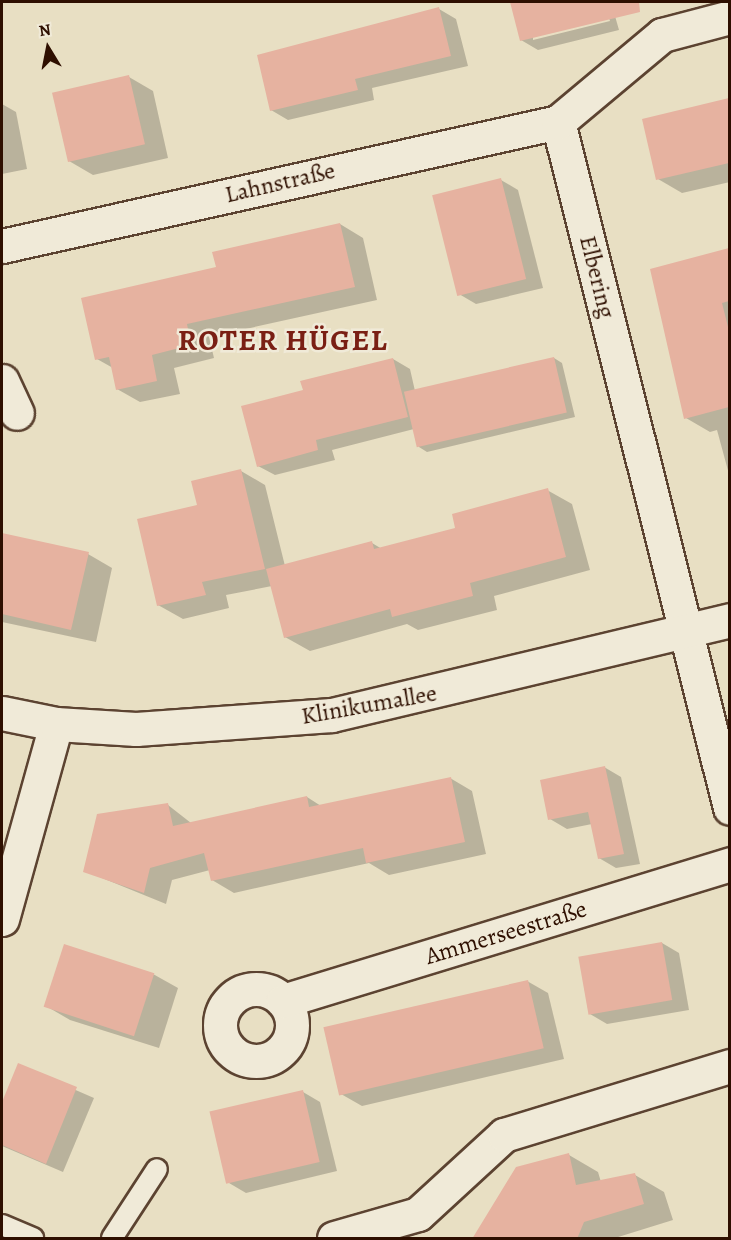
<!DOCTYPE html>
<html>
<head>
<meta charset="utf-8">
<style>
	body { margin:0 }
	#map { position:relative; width:731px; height:1240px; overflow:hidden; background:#e8dfc3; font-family:Alegreya,serif }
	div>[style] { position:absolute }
	.shadow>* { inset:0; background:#0003 }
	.building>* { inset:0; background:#e6b2a0; transform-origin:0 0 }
	.roads { filter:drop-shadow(2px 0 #5c4331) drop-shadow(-2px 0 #5c4331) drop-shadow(0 2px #5c4331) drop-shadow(0 -2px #5c4331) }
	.service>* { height:20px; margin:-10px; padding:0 10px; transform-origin:10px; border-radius:10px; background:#f0ead8 }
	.minor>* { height:33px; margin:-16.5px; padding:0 16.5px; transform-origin:16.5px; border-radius:16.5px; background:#f0ead8 }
	.minor>.ring { margin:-16.5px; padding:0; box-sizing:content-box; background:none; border:33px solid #f0ead8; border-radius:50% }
	.tertiary>* { height:33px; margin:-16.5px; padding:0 16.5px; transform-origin:16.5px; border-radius:16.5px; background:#f0ead8 }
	span { translate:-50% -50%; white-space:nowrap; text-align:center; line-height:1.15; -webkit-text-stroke:5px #f0ead8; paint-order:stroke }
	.street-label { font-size:24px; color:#2e0f00 }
	.district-label { font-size:30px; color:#7a1f14; font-weight:700; letter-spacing:1.5px }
	.frame { position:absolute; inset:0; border:3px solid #2e0f00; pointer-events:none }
	.north { position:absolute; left:18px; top:18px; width:60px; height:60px; -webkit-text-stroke:4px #f0ead8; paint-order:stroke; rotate:350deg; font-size:16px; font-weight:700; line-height:24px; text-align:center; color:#2e0f00 }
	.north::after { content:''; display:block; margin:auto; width:21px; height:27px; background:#2e0f00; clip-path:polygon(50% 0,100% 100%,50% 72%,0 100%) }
</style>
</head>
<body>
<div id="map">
	<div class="shadow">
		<div style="clip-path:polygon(evenodd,511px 2px,611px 2px,619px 30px,538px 50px,521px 40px,511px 2px,609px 18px,610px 21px,533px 40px,533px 37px,609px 18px)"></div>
		<div style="clip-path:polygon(439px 9px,456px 19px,468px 66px,372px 88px,374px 100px,288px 120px,271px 110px)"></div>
		<div style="clip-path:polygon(129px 77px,153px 91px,168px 158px,93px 175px,69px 161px)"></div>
		<div style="clip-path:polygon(730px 100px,730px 182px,682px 193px,658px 179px,644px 120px)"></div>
		<div style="clip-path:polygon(2px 104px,16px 112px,27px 169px,2px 174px)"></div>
		<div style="clip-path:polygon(501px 180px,518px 190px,543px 288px,476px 304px,459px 294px)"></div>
		<div style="clip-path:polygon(340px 224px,363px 238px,377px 300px,209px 337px,214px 358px,174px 368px,180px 394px,140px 402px,117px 389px,113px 368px,97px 359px,217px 268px)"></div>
		<div style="clip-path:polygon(730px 250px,730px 343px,695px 353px,652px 270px)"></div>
		<div style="clip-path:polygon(554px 358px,562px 363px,575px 417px,427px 452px,419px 447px,414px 429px,332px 450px,335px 460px,275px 475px,258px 466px,304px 391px,393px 359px,410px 369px,415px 391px)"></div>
		<div style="clip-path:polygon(730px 377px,730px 478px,717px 430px,710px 432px,686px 418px,678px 389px)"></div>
		<div style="clip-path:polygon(241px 471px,265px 485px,285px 566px,372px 543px,382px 549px,457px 529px,547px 490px,572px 504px,590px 570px,494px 596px,497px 610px,418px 630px,407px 624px,310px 651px,285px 637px,272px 586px,226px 595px,229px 608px,183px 619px,158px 605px,199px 506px)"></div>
		<div style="clip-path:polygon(2px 535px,88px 554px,112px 568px,96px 642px,2px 622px)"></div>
		<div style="clip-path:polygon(604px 767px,621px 777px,640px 864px,616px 868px,599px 858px,592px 824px,567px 829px,550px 819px)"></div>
		<div style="clip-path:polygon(450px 778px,472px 791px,486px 854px,389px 875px,369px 863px,234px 893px,212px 880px,210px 870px,172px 880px,166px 904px,85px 871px,168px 805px,191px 823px,307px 797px,321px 806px)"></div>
		<div style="clip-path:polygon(662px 943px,679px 953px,689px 1010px,607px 1024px,590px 1014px)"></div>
		<div style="clip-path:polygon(153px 974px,178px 988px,159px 1048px,70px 1020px,46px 1006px)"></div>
		<div style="clip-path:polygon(527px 981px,548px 993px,564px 1059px,362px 1106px,341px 1094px)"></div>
		<div style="clip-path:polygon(18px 1065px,94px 1098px,63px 1172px,2px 1146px,2px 1106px)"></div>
		<div style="clip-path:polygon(303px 1092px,320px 1102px,337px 1171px,246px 1193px,229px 1183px)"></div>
		<div style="clip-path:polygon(569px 1155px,598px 1172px,601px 1182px,635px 1175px,664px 1192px,673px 1220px,615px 1238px,473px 1238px)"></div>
	</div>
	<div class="building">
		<div style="clip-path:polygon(510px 2px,639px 2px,640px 12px,520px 41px)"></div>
		<div style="clip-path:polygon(439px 7px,451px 56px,355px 79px,358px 90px,270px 111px,257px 55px)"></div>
		<div style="left:129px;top:75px;width:71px;height:79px;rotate:77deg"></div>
		<div style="clip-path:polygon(729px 98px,729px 163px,656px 180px,642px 119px)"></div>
		<div style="left:501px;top:178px;width:104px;height:71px;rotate:76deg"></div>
		<div style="clip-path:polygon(340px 223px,355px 287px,187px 324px,191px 345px,152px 355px,157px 381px,116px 390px,109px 357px,95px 360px,81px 298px,216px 267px,212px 252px)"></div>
		<div style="clip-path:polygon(729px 248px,729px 301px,722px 303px,729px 331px,729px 407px,684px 419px,650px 269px)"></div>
		<div style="left:554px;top:357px;width:57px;height:154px;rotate:77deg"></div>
		<div style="clip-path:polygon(393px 358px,408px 417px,316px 440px,318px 450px,257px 467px,241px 406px,303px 390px,300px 381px)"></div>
		<div style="clip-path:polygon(241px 469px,265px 569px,202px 582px,206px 595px,157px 606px,137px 519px,197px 505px,191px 481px)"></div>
		<div style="clip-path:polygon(548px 488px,566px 557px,470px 583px,473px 596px,392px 617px,390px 609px,284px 638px,266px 569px,372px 541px,374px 549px,455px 528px,452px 514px)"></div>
		<div style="clip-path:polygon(2px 533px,89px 552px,71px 630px,2px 614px)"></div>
		<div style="clip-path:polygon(605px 766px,624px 854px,598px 859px,588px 812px,548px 820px,540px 780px)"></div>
		<div style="clip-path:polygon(451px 777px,465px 842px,366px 863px,363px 848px,211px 881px,204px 853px,150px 868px,144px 893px,83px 872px,97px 814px,168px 803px,173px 826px,307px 796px,309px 807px)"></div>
		<div style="left:662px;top:942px;width:59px;height:85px;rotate:80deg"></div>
		<div style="left:64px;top:944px;width:95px;height:66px;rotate:18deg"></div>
		<div style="left:528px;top:980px;width:70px;height:210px;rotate:77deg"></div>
		<div style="clip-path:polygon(18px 1063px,77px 1087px,46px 1164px,2px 1145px,2px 1102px)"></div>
		<div style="left:303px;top:1090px;width:74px;height:96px;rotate:77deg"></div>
		<div style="clip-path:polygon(569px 1153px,576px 1185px,635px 1173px,644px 1204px,584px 1222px,577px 1239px,472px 1239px,516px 1167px)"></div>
	</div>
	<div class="roads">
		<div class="service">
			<div style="left:2px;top:1225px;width:34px;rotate:23deg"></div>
			<div style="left:112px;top:1238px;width:82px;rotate:-56.9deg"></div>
		</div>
		<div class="minor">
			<div style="left:558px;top:122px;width:707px;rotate:75.92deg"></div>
			<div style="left:2px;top:246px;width:570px;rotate:-12.57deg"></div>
			<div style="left:558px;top:122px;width:136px;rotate:-39.9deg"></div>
			<div style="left:662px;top:35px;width:70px;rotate:-14.8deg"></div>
			<div style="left:2px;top:381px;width:35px;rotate:65deg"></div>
			<div style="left:2px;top:919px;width:202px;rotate:-74.5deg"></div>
			<div class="ring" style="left:220px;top:989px;width:39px;height:39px"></div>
			<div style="left:283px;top:1001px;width:468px;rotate:-17deg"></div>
			<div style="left:334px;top:1238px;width:87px;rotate:-15.9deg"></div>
			<div style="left:418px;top:1214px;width:117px;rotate:-42.6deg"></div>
			<div style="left:504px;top:1135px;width:236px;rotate:-17deg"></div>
		</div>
		<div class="tertiary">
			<div style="left:2px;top:713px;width:55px;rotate:11.5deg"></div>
			<div style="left:56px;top:724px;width:80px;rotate:3.6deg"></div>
			<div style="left:136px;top:729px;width:196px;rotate:-4.1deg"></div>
			<div style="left:332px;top:715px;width:409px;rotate:-13.4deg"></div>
		</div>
	</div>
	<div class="street-label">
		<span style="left:280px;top:183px;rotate:-13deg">Lahnstraße</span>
		<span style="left:597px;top:277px;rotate:76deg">Elbering</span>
		<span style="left:369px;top:705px;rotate:-10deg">Klinikumallee</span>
		<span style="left:506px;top:933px;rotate:-17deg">Ammerseestraße</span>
	</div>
	<div class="district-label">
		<span style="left:283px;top:340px">ROTER HÜGEL</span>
	</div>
	<div class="frame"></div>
	<div class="north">N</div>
</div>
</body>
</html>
